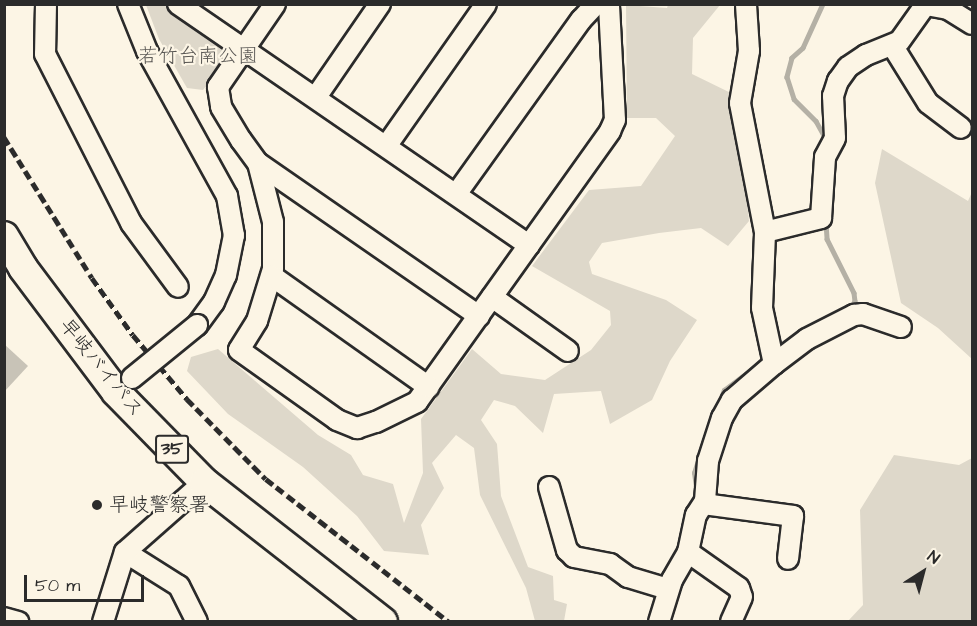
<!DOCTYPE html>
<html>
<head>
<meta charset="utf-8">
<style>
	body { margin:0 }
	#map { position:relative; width:977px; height:626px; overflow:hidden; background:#fcf5e5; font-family:"Architects Daughter","Klee One",sans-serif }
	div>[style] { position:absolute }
	.green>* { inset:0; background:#ded8ca }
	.stream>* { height:4.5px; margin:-2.25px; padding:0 2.25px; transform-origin:2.25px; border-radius:2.25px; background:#b4b0a5 }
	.building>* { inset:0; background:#c8c3b7 }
	.roads { filter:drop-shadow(2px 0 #2b2b2b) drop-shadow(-2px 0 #2b2b2b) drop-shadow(0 2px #2b2b2b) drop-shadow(0 -2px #2b2b2b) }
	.minor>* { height:20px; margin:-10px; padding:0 10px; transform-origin:10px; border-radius:10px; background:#fcf5e5 }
	.highway>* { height:28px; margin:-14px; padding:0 14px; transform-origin:14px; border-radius:14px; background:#fcf5e5 }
	.rail>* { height:4.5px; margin-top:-2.25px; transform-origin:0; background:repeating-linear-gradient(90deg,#2b2b2b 0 9px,transparent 0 13.5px) }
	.bridges { filter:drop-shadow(2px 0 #2b2b2b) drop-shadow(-2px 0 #2b2b2b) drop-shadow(0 2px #2b2b2b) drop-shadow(0 -2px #2b2b2b) }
	.minor-bridge>* { height:20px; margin:-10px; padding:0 10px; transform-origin:10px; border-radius:10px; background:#fcf5e5 }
	.dots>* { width:16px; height:16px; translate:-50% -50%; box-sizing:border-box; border:3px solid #fcf5e5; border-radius:50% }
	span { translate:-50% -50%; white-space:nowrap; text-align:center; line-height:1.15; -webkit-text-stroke:4.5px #fcf5e5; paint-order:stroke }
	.shield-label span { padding:2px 4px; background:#fcf5e5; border:2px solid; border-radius:4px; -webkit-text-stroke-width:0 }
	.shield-label { font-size:18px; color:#2b2b2b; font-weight:700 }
	.park-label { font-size:20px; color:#585653 }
	.street-label { font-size:20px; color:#2b2b2b }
	.poi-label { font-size:20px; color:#2b2b2b }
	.left { translate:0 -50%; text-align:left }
	.frame { position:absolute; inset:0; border:6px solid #2b2b2b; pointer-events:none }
	.north { position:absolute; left:893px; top:542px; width:60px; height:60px; -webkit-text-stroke:4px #fcf5e5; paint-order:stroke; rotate:36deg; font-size:16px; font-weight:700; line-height:24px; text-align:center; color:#2b2b2b }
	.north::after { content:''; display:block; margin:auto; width:21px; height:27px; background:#2b2b2b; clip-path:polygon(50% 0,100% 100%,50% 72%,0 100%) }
	.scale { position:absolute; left:24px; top:575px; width:120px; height:27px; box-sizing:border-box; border:3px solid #2b2b2b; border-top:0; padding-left:8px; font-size:18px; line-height:21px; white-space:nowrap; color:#2b2b2b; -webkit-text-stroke:4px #fcf5e5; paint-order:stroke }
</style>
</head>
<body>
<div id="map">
	<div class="green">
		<div style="clip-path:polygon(146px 5px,169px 5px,226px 44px,230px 56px,203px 90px,187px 88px,159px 39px)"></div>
		<div style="clip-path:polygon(626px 5px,667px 8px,668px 5px,720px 5px,693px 38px,692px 74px,735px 95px,749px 221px,728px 246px,701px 228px,659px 233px,602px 243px,589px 262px,592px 274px,666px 300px,697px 320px,670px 361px,652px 400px,610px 424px,601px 391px,554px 394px,543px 433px,515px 406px,494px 400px,481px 420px,497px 444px,501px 496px,528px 567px,553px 576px,554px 600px,567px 604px,564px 621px,535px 621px,526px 588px,480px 495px,474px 448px,456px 435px,432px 463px,444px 488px,421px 525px,429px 555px,384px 551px,357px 516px,303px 467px,228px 414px,187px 371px,191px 357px,218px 349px,318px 435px,351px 455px,363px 475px,393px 484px,404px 523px,423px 473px,421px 419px,472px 349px,501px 374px,545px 380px,591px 350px,611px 325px,610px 311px,532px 266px,589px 190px,641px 186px,675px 136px,656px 118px,627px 118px)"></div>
		<div style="clip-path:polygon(882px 149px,968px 201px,972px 192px,972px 359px,938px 328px,901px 303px,875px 183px)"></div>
		<div style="clip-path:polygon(894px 455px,959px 465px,972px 458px,972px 621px,848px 621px,863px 605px,860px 510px)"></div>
	</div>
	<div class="stream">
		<div style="left:823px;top:4px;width:48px;rotate:114.4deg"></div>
		<div style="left:803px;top:48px;width:15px;rotate:138deg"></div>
		<div style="left:792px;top:58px;width:20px;rotate:105deg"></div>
		<div style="left:787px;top:77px;width:23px;rotate:72deg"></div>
		<div style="left:794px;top:99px;width:31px;rotate:45deg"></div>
		<div style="left:816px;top:121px;width:23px;rotate:61deg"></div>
		<div style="left:826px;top:223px;width:16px;rotate:86deg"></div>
		<div style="left:827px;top:239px;width:60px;rotate:63.4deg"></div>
		<div style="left:854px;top:293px;width:8px;rotate:83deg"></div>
		<div style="left:855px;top:301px;width:8px;rotate:120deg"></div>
		<div style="left:717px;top:408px;width:19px;rotate:-69deg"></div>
		<div style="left:724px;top:390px;width:50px;rotate:-36.9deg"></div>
		<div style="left:697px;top:494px;width:21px;rotate:-98deg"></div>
		<div style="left:694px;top:473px;width:40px;rotate:-72deg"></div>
		<div style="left:697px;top:552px;width:17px;rotate:-77deg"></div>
	</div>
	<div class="building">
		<div style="clip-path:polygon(4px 344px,28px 366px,4px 392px)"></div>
	</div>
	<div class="roads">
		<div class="minor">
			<div style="left:46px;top:4px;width:50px;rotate:91.1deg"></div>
			<div style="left:45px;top:54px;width:190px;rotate:63deg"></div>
			<div style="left:131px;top:223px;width:79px;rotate:53.7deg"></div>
			<div style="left:128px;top:4px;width:51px;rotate:68deg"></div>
			<div style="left:147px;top:51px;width:166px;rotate:61.1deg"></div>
			<div style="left:227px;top:196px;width:40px;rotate:80deg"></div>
			<div style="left:234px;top:235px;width:41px;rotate:101.3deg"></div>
			<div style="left:226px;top:275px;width:30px;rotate:114deg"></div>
			<div style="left:214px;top:302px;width:29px;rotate:126deg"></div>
			<div style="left:178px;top:4px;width:426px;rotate:34.5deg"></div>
			<div style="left:275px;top:4px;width:101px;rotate:124.5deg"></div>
			<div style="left:218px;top:87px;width:20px;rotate:81deg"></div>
			<div style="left:221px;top:107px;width:39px;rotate:59deg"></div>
			<div style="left:241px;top:140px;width:29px;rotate:54deg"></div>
			<div style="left:258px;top:163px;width:269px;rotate:34.7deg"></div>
			<div style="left:926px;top:5px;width:22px;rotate:10deg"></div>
			<div style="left:948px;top:9px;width:28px;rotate:32deg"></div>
			<div style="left:892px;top:45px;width:68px;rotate:58.2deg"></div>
			<div style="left:928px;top:103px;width:41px;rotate:37.1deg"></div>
			<div style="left:316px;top:97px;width:113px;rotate:-55.5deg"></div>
			<div style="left:387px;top:145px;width:172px;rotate:-54.9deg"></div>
			<div style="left:258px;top:163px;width:61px;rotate:75.7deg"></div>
			<div style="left:273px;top:222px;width:47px;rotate:90deg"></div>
			<div style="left:273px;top:269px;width:54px;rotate:107.1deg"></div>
			<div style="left:257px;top:321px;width:34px;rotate:122deg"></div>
			<div style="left:239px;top:350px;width:120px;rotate:35.5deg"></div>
			<div style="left:337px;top:420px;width:22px;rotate:22deg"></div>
			<div style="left:357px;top:428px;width:20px;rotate:-18deg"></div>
			<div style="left:376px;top:422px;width:46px;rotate:-26deg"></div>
			<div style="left:417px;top:402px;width:333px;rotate:-54.5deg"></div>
			<div style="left:610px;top:131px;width:12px;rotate:-66deg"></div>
			<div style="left:615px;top:120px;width:116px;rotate:-93deg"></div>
			<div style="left:457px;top:193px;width:213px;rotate:-54.4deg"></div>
			<div style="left:581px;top:20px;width:22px;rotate:-47deg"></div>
			<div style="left:765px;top:232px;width:58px;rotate:-14deg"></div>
			<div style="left:821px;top:218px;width:61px;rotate:-86.2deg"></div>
			<div style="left:825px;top:157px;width:21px;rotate:-62deg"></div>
			<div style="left:835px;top:138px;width:42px;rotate:-92.7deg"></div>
			<div style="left:833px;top:96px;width:16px;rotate:-72deg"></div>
			<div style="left:838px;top:81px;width:17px;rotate:-54deg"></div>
			<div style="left:848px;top:67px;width:22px;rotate:-34deg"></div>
			<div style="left:866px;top:55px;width:35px;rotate:-22deg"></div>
			<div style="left:899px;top:42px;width:47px;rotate:-54.6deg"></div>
			<div style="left:272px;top:276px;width:192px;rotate:35.3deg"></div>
			<div style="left:492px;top:297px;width:93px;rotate:35.4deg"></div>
			<div style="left:774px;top:364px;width:41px;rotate:-37.1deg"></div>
			<div style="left:807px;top:339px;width:53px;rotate:-27.1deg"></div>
			<div style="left:854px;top:315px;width:9px;rotate:-6deg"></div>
			<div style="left:863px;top:314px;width:40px;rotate:18.9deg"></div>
			<div style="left:549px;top:487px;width:66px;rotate:74.1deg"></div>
			<div style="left:567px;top:550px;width:10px;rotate:45deg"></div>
			<div style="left:574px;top:557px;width:37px;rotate:11deg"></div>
			<div style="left:610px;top:564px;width:22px;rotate:36deg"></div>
			<div style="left:628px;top:577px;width:42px;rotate:16.7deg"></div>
			<div style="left:705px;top:501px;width:7px;rotate:34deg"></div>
			<div style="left:711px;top:505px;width:83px;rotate:7.6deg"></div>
			<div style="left:793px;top:516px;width:43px;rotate:96.6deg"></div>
			<div style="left:125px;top:552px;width:64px;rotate:32.2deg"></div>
			<div style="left:179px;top:586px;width:40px;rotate:63.4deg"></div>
			<div style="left:688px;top:552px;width:62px;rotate:35.2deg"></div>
			<div style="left:739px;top:588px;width:9px;rotate:72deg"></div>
			<div style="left:742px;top:597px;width:27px;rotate:114deg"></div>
			<div style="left:4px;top:618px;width:15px;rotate:16deg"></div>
			<div style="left:103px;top:622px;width:73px;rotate:-72.6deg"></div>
			<div style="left:125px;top:552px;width:106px;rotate:-41.5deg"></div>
			<div style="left:659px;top:622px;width:44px;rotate:-72.8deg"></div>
			<div style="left:672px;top:580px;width:32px;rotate:-60deg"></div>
			<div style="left:688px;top:552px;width:38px;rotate:-78deg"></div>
			<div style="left:696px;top:515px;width:17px;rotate:-57deg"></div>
			<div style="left:705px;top:501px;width:40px;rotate:-85.7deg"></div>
			<div style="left:708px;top:461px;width:45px;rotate:-72deg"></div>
			<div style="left:722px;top:418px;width:21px;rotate:-61deg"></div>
			<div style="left:732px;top:400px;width:55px;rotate:-40.6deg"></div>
			<div style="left:774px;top:364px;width:57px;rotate:-102.1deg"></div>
			<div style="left:762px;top:308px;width:76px;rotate:-87.7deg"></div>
			<div style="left:765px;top:232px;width:131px;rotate:-101deg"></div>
			<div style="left:740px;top:103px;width:53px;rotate:-80.2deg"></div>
			<div style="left:749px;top:51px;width:47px;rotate:-93.7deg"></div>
		</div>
		<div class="highway">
			<div style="left:4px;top:236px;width:37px;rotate:59deg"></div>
			<div style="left:23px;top:268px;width:155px;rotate:53.1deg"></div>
			<div style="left:116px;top:392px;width:126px;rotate:45.6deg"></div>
			<div style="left:204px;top:482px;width:227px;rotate:38deg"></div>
		</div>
	</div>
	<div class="rail">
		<div style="left:4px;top:137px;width:166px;rotate:58deg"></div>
		<div style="left:92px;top:278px;width:70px;rotate:54.3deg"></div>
		<div style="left:133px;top:335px;width:84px;rotate:49.8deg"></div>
		<div style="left:187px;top:399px;width:112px;rotate:45.4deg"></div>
		<div style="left:266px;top:479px;width:232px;rotate:38deg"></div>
	</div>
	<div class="bridges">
		<div class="minor-bridge">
			<div style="left:132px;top:378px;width:84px;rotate:-39.2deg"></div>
		</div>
	</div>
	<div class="dots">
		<div style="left:97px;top:505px;background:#2b2b2b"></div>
	</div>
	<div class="shield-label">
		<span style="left:172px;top:449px">35</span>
	</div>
	<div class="park-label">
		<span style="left:198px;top:56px">若竹台南公園</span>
	</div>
	<div class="street-label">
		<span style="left:101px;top:368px;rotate:51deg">早岐バイパス</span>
	</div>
	<div class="poi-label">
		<span class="left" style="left:109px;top:505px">早岐警察署</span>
	</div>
	<div class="frame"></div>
	<div class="north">N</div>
	<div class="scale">50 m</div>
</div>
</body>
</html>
